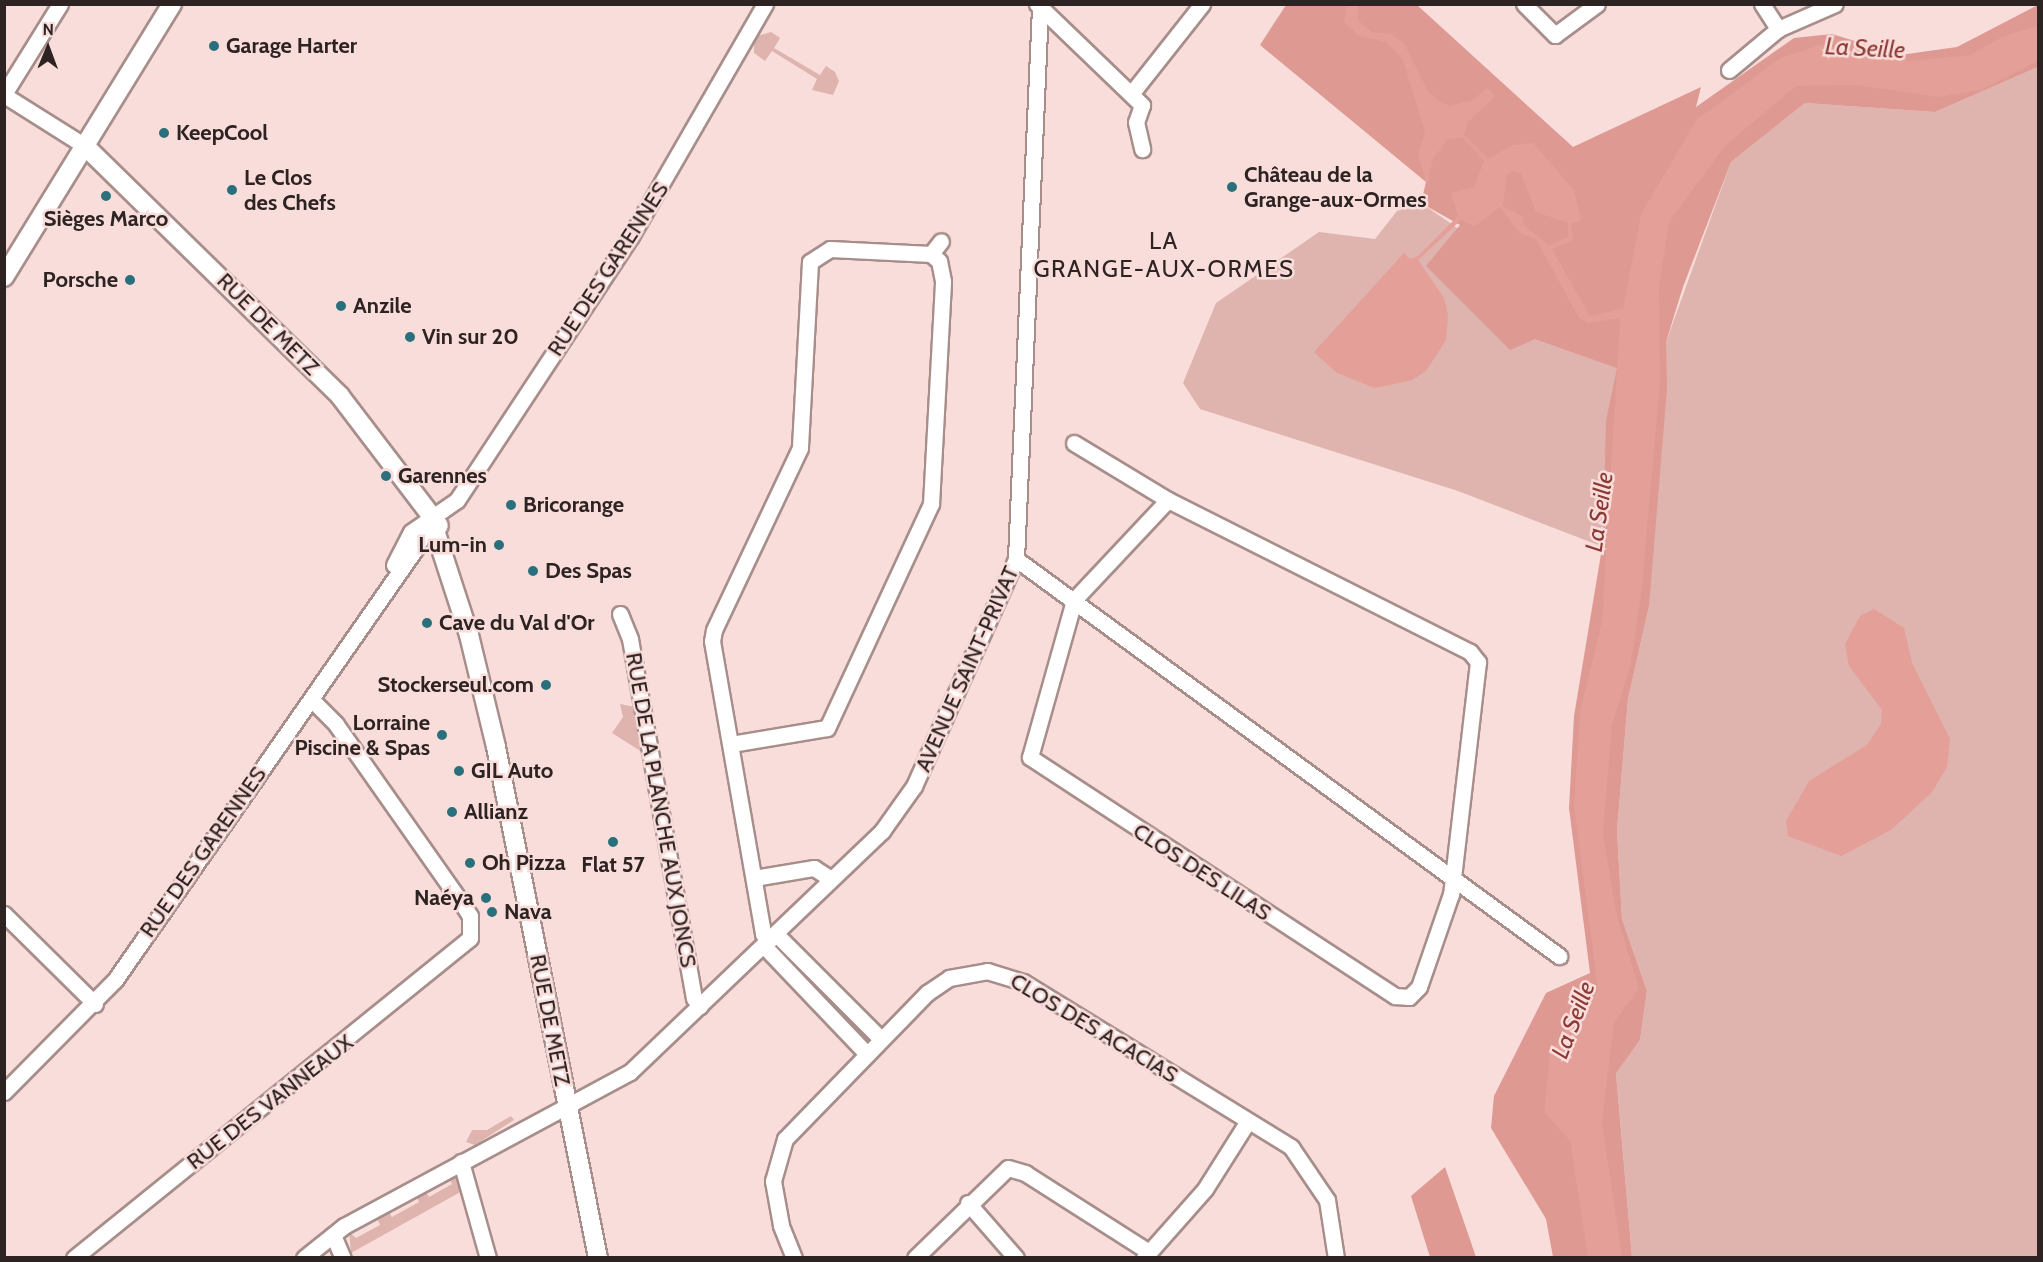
<!DOCTYPE html>
<html>
<head>
<meta charset="utf-8">
<style>
	body { margin:0 }
	#map { position:relative; width:2043px; height:1262px; overflow:hidden; background:#f9ddda; font-family:Cabin,sans-serif }
	div>[style] { position:absolute }
	.green>* { inset:0; background:#dfb3ae }
	.forest>* { inset:0; background:#dd9992 }
	.water>* { inset:0; background:#e39f98 }
	.roads { filter:drop-shadow(2px 0 #a78e8b) drop-shadow(-2px 0 #a78e8b) drop-shadow(0 2px #a78e8b) drop-shadow(0 -2px #a78e8b) }
	.minor>* { height:15px; margin:-7.5px; padding:0 7.5px; transform-origin:7.5px; border-radius:7.5px; background:#fff }
	.major>* { height:18px; margin:-9px; padding:0 9px; transform-origin:9px; border-radius:9px; background:#fff }
	.dots>* { width:16px; height:16px; translate:-50% -50%; box-sizing:border-box; border:3px solid #f9ddda; border-radius:50% }
	span { translate:-50% -50%; white-space:nowrap; text-align:center; line-height:1.15; -webkit-text-stroke:5px #f9ddda; paint-order:stroke }
	.poi-label { font-size:22px; color:#2d2322; font-weight:700 }
	.left { translate:0 -50%; text-align:left }
	.right { translate:-100% -50%; text-align:right }
	.street-label { font-size:22px; color:#2d2322 }
	.water-label { font-size:24px; color:#8c3a36; font-style:italic }
	.neighbourhood-label { font-size:24px; color:#2d2322; letter-spacing:1.5px }
	.frame { position:absolute; inset:0; border:6px solid #2d2322; pointer-events:none }
	.north { position:absolute; left:18px; top:18px; width:60px; height:60px; -webkit-text-stroke:4px #f9ddda; paint-order:stroke; rotate:1deg; font-size:16px; font-weight:700; line-height:24px; text-align:center; color:#2d2322 }
	.north::after { content:''; display:block; margin:auto; width:21px; height:27px; background:#2d2322; clip-path:polygon(50% 0,100% 100%,50% 72%,0 100%) }
</style>
</head>
<body>
<div id="map">
	<div class="green">
		<div style="clip-path:polygon(771px 32px,780px 38px,774px 48px,820px 75px,826px 66px,835px 72px,839px 81px,833px 95px,812px 90px,817px 79px,772px 51px,765px 61px,754px 53px,754px 37px)"></div>
		<div style="clip-path:polygon(2038px 67px,2038px 1257px,1632px 1257px,1616px 1072px,1640px 1040px,1647px 991px,1622px 919px,1617px 831px,1628px 699px,1649px 606px,1650px 565px,1458px 491px,1200px 409px,1183px 383px,1216px 303px,1319px 232px,1375px 239px,1397px 211px,1421px 203px,1479px 243px,1666px 342px,1731px 162px,1805px 103px,1935px 112px)"></div>
		<div style="clip-path:polygon(620px 704px,635px 707px,642px 752px,612px 733px,623px 717px)"></div>
		<div style="clip-path:polygon(511px 1116px,514px 1120px,475px 1145px,466px 1142px,472px 1130px,487px 1130px)"></div>
		<div style="clip-path:polygon(448px 1176px,456px 1176px,464px 1190px,351px 1253px,349px 1232px,356px 1238px,380px 1225px,376px 1216px,388px 1210px,392px 1217px,419px 1202px,416px 1194px,424px 1189px,429px 1197px,452px 1184px)"></div>
	</div>
	<div class="forest">
		<div style="clip-path:polygon(1286px 5px,1417px 5px,1573px 147px,1701px 87px,1696px 107px,1794px 38px,1832px 34px,1900px 55px,1957px 47px,2038px 5px,2038px 67px,1935px 112px,1805px 103px,1731px 162px,1683px 287px,1666px 342px,1667px 388px,1649px 606px,1628px 699px,1617px 831px,1622px 919px,1647px 991px,1640px 1040px,1616px 1073px,1632px 1257px,1553px 1257px,1546px 1219px,1491px 1128px,1494px 1096px,1546px 993px,1590px 973px,1569px 808px,1574px 716px,1603px 542px,1606px 421px,1617px 368px,1535px 339px,1510px 350px,1426px 266px,1460px 225px,1421px 203px,1426px 182px,1260px 45px)"></div>
		<div style="clip-path:polygon(1445px 1167px,1476px 1257px,1430px 1257px,1411px 1196px)"></div>
	</div>
	<div class="water">
		<div style="clip-path:polygon(evenodd,1347px 5px,1358px 5px,1358px 20px,1372px 32px,1391px 34px,1404px 43px,1428px 91px,1438px 100px,1449px 106px,1471px 101px,1487px 88px,1495px 96px,1468px 122px,1464px 135px,1488px 159px,1512px 145px,1533px 143px,1574px 190px,1581px 220px,1571px 224px,1573px 240px,1552px 249px,1590px 316px,1623px 309px,1641px 214px,1697px 119px,1781px 58px,1820px 45px,1911px 61px,1970px 55px,2002px 37px,2038px 26px,2038px 61px,1981px 90px,1939px 97px,1855px 85px,1796px 86px,1724px 147px,1669px 222px,1659px 287px,1660px 381px,1642px 588px,1631px 664px,1612px 725px,1603px 835px,1617px 916px,1639px 988px,1614px 1023px,1602px 1122px,1622px 1257px,1588px 1257px,1570px 1141px,1544px 1112px,1550px 1052px,1598px 991px,1574px 806px,1580px 712px,1602px 621px,1620px 318px,1588px 323px,1579px 318px,1536px 239px,1519px 233px,1500px 207px,1475px 226px,1461px 220px,1418px 260px,1444px 298px,1448px 315px,1446px 340px,1426px 371px,1412px 380px,1375px 388px,1337px 373px,1314px 352px,1404px 253px,1410px 259px,1418px 256px,1458px 216px,1451px 193px,1474px 187px,1484px 161px,1462px 138px,1448px 139px,1433px 159px,1427px 185px,1418px 155px,1425px 132px,1403px 60px,1386px 42px,1359px 36px,1344px 22px,1347px 5px,1513px 171px,1521px 174px,1536px 212px,1568px 223px,1568px 237px,1549px 245px,1524px 225px,1523px 217px,1503px 206px,1507px 175px,1513px 171px)"></div>
		<div style="clip-path:polygon(1874px 609px,1904px 628px,1912px 663px,1950px 739px,1947px 767px,1932px 792px,1891px 830px,1841px 856px,1788px 836px,1786px 821px,1809px 781px,1867px 745px,1881px 724px,1882px 710px,1849px 666px,1845px 644px,1860px 616px)"></div>
	</div>
	<div class="roads">
		<div class="minor">
			<div style="left:1037px;top:4px;width:146px;rotate:43.9deg"></div>
			<div style="left:1142px;top:105px;width:18px;rotate:109deg"></div>
			<div style="left:1136px;top:122px;width:28px;rotate:77deg"></div>
			<div style="left:1524px;top:4px;width:44px;rotate:45deg"></div>
			<div style="left:1555px;top:35px;width:52px;rotate:-36.4deg"></div>
			<div style="left:1762px;top:4px;width:30px;rotate:57deg"></div>
			<div style="left:1729px;top:70px;width:64px;rotate:-39.9deg"></div>
			<div style="left:1778px;top:29px;width:62px;rotate:-23.7deg"></div>
			<div style="left:4px;top:94px;width:106px;rotate:-58.1deg"></div>
			<div style="left:1131px;top:94px;width:115px;rotate:-51.7deg"></div>
			<div style="left:4px;top:95px;width:96px;rotate:32.2deg"></div>
			<div style="left:931px;top:254px;width:16px;rotate:-52deg"></div>
			<div style="left:1074px;top:443px;width:110px;rotate:31.2deg"></div>
			<div style="left:1168px;top:500px;width:338px;rotate:26.7deg"></div>
			<div style="left:1470px;top:652px;width:13px;rotate:51deg"></div>
			<div style="left:1478px;top:662px;width:234px;rotate:96.6deg"></div>
			<div style="left:1451px;top:894px;width:98px;rotate:109deg"></div>
			<div style="left:1419px;top:987px;width:14px;rotate:135deg"></div>
			<div style="left:1409px;top:997px;width:14px;rotate:-176deg"></div>
			<div style="left:1395px;top:996px;width:436px;rotate:-146.8deg"></div>
			<div style="left:1030px;top:757px;width:163px;rotate:-74.3deg"></div>
			<div style="left:1074px;top:600px;width:137px;rotate:-46.8deg"></div>
			<div style="left:1016px;top:559px;width:673px;rotate:36.17deg"></div>
			<div style="left:394px;top:565px;width:37px;rotate:-63deg"></div>
			<div style="left:411px;top:532px;width:56px;rotate:-34.8deg"></div>
			<div style="left:457px;top:500px;width:316px;rotate:-56.6deg"></div>
			<div style="left:631px;top:236px;width:268px;rotate:-60deg"></div>
			<div style="left:620px;top:614px;width:27px;rotate:68deg"></div>
			<div style="left:630px;top:639px;width:365px;rotate:79.9deg"></div>
			<div style="left:694px;top:998px;width:10px;rotate:53deg"></div>
			<div style="left:731px;top:744px;width:97px;rotate:-9.5deg"></div>
			<div style="left:827px;top:728px;width:247px;rotate:-65.1deg"></div>
			<div style="left:931px;top:504px;width:223px;rotate:-86.9deg"></div>
			<div style="left:943px;top:281px;width:20px;rotate:-101deg"></div>
			<div style="left:939px;top:261px;width:11px;rotate:-139deg"></div>
			<div style="left:931px;top:254px;width:101px;rotate:-177.2deg"></div>
			<div style="left:830px;top:249px;width:24px;rotate:147deg"></div>
			<div style="left:810px;top:262px;width:186px;rotate:93.1deg"></div>
			<div style="left:800px;top:448px;width:201px;rotate:115.3deg"></div>
			<div style="left:714px;top:630px;width:11px;rotate:100deg"></div>
			<div style="left:712px;top:641px;width:297px;rotate:80.1deg"></div>
			<div style="left:763px;top:934px;width:9px;rotate:49deg"></div>
			<div style="left:754px;top:878px;width:61px;rotate:-9.5deg"></div>
			<div style="left:814px;top:868px;width:20px;rotate:33deg"></div>
			<div style="left:4px;top:914px;width:128px;rotate:44.7deg"></div>
			<div style="left:776px;top:934px;width:147px;rotate:45deg"></div>
			<div style="left:764px;top:946px;width:148px;rotate:46.4deg"></div>
			<div style="left:4px;top:1092px;width:158px;rotate:-45.3deg"></div>
			<div style="left:115px;top:980px;width:527px;rotate:-55.13deg"></div>
			<div style="left:416px;top:548px;width:34px;rotate:-63deg"></div>
			<div style="left:461px;top:1162px;width:100px;rotate:74.3deg"></div>
			<div style="left:968px;top:1203px;width:73px;rotate:48.9deg"></div>
			<div style="left:333px;top:1235px;width:25px;rotate:67deg"></div>
			<div style="left:74px;top:1258px;width:509px;rotate:-38.94deg"></div>
			<div style="left:470px;top:938px;width:22px;rotate:-90deg"></div>
			<div style="left:470px;top:916px;width:13px;rotate:-122deg"></div>
			<div style="left:463px;top:905px;width:221px;rotate:-125.1deg"></div>
			<div style="left:336px;top:724px;width:35px;rotate:-135deg"></div>
			<div style="left:304px;top:1258px;width:51px;rotate:-38.7deg"></div>
			<div style="left:344px;top:1226px;width:325px;rotate:-28.3deg"></div>
			<div style="left:630px;top:1072px;width:349px;rotate:-43.7deg"></div>
			<div style="left:882px;top:831px;width:55px;rotate:-54.6deg"></div>
			<div style="left:914px;top:786px;width:249px;rotate:-65.8deg"></div>
			<div style="left:1016px;top:559px;width:553px;rotate:-87.51deg"></div>
			<div style="left:794px;top:1258px;width:35px;rotate:-112deg"></div>
			<div style="left:781px;top:1225px;width:45px;rotate:-100.3deg"></div>
			<div style="left:773px;top:1181px;width:44px;rotate:-74.1deg"></div>
			<div style="left:785px;top:1139px;width:204px;rotate:-45.8deg"></div>
			<div style="left:927px;top:993px;width:27px;rotate:-34deg"></div>
			<div style="left:949px;top:978px;width:39px;rotate:-10deg"></div>
			<div style="left:987px;top:971px;width:38px;rotate:17deg"></div>
			<div style="left:1023px;top:982px;width:315px;rotate:31.6deg"></div>
			<div style="left:1291px;top:1147px;width:64px;rotate:55.8deg"></div>
			<div style="left:1327px;top:1200px;width:59px;rotate:81.2deg"></div>
			<div style="left:915px;top:1258px;width:129px;rotate:-44.1deg"></div>
			<div style="left:1008px;top:1168px;width:18px;rotate:16deg"></div>
			<div style="left:1025px;top:1173px;width:147px;rotate:32.5deg"></div>
			<div style="left:1144px;top:1258px;width:92px;rotate:-48.5deg"></div>
			<div style="left:1205px;top:1189px;width:80px;rotate:-57.7deg"></div>
		</div>
		<div class="major">
			<div style="left:85px;top:146px;width:357px;rotate:44.4deg"></div>
			<div style="left:340px;top:396px;width:163px;rotate:52.7deg"></div>
			<div style="left:4px;top:277px;width:321px;rotate:-58.4deg"></div>
			<div style="left:431px;top:518px;width:123px;rotate:72deg"></div>
			<div style="left:469px;top:635px;width:115px;rotate:76.4deg"></div>
			<div style="left:496px;top:747px;width:521px;rotate:78.71deg"></div>
		</div>
	</div>
	<div class="dots">
		<div style="left:214px;top:46px;background:#29707c"></div>
		<div style="left:164px;top:133px;background:#29707c"></div>
		<div style="left:1232px;top:187px;background:#29707c"></div>
		<div style="left:232px;top:190px;background:#29707c"></div>
		<div style="left:106px;top:196px;background:#29707c"></div>
		<div style="left:130px;top:280px;background:#29707c"></div>
		<div style="left:341px;top:306px;background:#29707c"></div>
		<div style="left:410px;top:337px;background:#29707c"></div>
		<div style="left:386px;top:476px;background:#29707c"></div>
		<div style="left:511px;top:505px;background:#29707c"></div>
		<div style="left:499px;top:545px;background:#29707c"></div>
		<div style="left:533px;top:571px;background:#29707c"></div>
		<div style="left:427px;top:623px;background:#29707c"></div>
		<div style="left:546px;top:685px;background:#29707c"></div>
		<div style="left:442px;top:735px;background:#29707c"></div>
		<div style="left:459px;top:771px;background:#29707c"></div>
		<div style="left:452px;top:812px;background:#29707c"></div>
		<div style="left:613px;top:842px;background:#29707c"></div>
		<div style="left:470px;top:863px;background:#29707c"></div>
		<div style="left:486px;top:898px;background:#29707c"></div>
		<div style="left:492px;top:912px;background:#29707c"></div>
	</div>
	<div class="poi-label">
		<span class="left" style="left:226px;top:46px">Garage Harter</span>
		<span class="left" style="left:176px;top:133px">KeepCool</span>
		<span class="left" style="left:1244px;top:187px">Château de la<br>Grange-aux-Ormes</span>
		<span class="left" style="left:244px;top:190px">Le Clos<br>des Chefs</span>
		<span style="left:106px;top:219px">Sièges Marco</span>
		<span class="right" style="left:118px;top:280px">Porsche</span>
		<span class="left" style="left:353px;top:306px">Anzile</span>
		<span class="left" style="left:422px;top:337px">Vin sur 20</span>
		<span class="left" style="left:398px;top:476px">Garennes</span>
		<span class="left" style="left:523px;top:505px">Bricorange</span>
		<span class="right" style="left:487px;top:545px">Lum-in</span>
		<span class="left" style="left:545px;top:571px">Des Spas</span>
		<span class="left" style="left:439px;top:623px">Cave du Val d'Or</span>
		<span class="right" style="left:534px;top:685px">Stockerseul.com</span>
		<span class="right" style="left:430px;top:735px">Lorraine<br>Piscine &amp; Spas</span>
		<span class="left" style="left:471px;top:771px">GIL Auto</span>
		<span class="left" style="left:464px;top:812px">Allianz</span>
		<span class="left" style="left:482px;top:863px">Oh Pizza</span>
		<span style="left:613px;top:865px">Flat 57</span>
		<span class="right" style="left:474px;top:898px">Naéya</span>
		<span class="left" style="left:504px;top:912px">Nava</span>
	</div>
	<div class="street-label">
		<span style="left:608px;top:269px;rotate:-57deg">RUE DES GARENNES</span>
		<span style="left:268px;top:324px;rotate:45deg">RUE DE METZ</span>
		<span style="left:967px;top:669px;rotate:-66deg">AVENUE SAINT-PRIVAT</span>
		<span style="left:661px;top:810px;rotate:80deg">RUE DE LA PLANCHE AUX JONCS</span>
		<span style="left:203px;top:852px;rotate:-55deg">RUE DES GARENNES</span>
		<span style="left:1202px;top:872px;rotate:33deg">CLOS DES LILAS</span>
		<span style="left:550px;top:1020px;rotate:79deg">RUE DE METZ</span>
		<span style="left:1094px;top:1028px;rotate:31deg">CLOS DES ACACIAS</span>
		<span style="left:270px;top:1102px;rotate:-38deg">RUE DES VANNEAUX</span>
	</div>
	<div class="water-label">
		<span style="left:1865px;top:48px;rotate:3deg">La Seille</span>
		<span style="left:1599px;top:512px;rotate:-82deg">La Seille</span>
		<span style="left:1573px;top:1020px;rotate:-69deg">La Seille</span>
	</div>
	<div class="neighbourhood-label">
		<span style="left:1164px;top:255px">LA<br>GRANGE-AUX-ORMES</span>
	</div>
	<div class="frame"></div>
	<div class="north">N</div>
</div>
</body>
</html>
